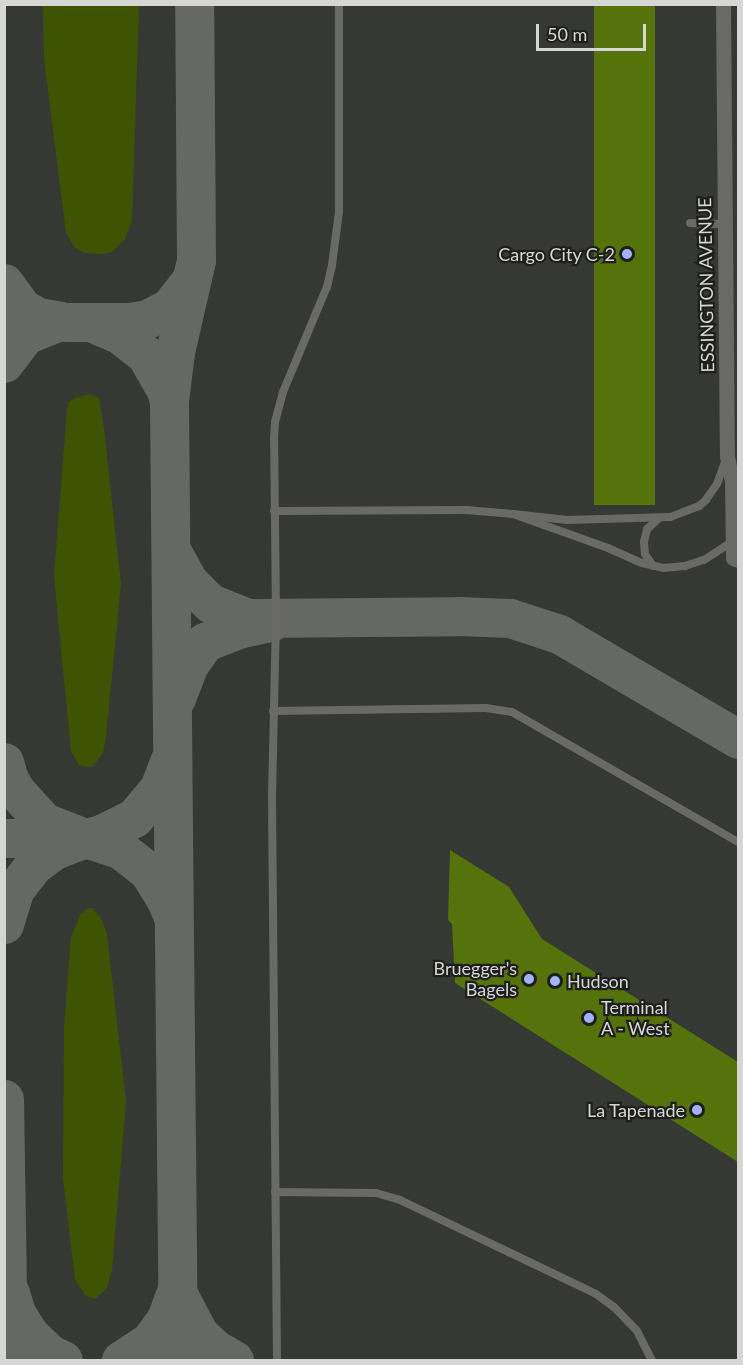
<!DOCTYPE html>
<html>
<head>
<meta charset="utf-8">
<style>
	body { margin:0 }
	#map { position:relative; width:743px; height:1365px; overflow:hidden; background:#363833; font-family:Lato,sans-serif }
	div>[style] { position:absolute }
	.green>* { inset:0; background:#3e5402 }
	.taxiway>* { height:39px; margin:-19.5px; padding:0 19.5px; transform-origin:19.5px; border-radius:19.5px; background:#666864 }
	.building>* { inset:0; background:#56720a; transform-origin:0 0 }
	.lane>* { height:8px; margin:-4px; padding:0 4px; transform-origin:4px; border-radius:4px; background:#696a68 }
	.street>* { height:15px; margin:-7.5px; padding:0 7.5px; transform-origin:7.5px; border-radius:7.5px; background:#696a68 }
	.dots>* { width:16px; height:16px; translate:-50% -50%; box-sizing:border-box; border:3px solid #1e1f1d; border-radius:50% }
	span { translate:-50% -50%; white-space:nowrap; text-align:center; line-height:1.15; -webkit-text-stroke:4.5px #1e1f1d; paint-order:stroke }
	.poi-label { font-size:18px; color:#d6d7d4 }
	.right { translate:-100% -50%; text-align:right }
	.left { translate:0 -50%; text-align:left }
	.street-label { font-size:18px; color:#d6d7d4 }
	.frame { position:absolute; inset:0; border:6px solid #d6d7d4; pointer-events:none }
	.scale { position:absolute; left:536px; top:24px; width:110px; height:27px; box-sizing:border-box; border:3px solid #d6d7d4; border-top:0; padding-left:8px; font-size:18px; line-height:21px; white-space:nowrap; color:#d6d7d4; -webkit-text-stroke:4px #1e1f1d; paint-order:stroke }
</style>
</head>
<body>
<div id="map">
	<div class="green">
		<div style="clip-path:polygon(43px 5px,139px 5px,132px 220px,125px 239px,112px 252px,104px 254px,85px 253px,75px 248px,66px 233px,44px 58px)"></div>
		<div style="clip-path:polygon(89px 394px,99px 398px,104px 429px,121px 584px,106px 737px,103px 753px,92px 767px,87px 767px,79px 765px,71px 751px,54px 576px,67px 409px,69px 402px,75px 398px)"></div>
		<div style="clip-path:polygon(88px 908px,92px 908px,101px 918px,107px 934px,126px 1102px,112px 1270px,107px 1288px,95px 1299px,85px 1295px,75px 1279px,63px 1178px,64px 1027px,71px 937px,80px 915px)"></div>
	</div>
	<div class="taxiway">
		<div style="left:4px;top:283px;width:31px;rotate:54deg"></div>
		<div style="left:22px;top:308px;width:18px;rotate:29deg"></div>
		<div style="left:38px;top:317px;width:22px;rotate:10deg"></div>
		<div style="left:60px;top:321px;width:38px;rotate:158deg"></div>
		<div style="left:25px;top:335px;width:35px;rotate:127deg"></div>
		<div style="left:4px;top:322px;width:125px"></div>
		<div style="left:129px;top:322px;width:18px;rotate:-9deg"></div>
		<div style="left:147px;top:319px;width:25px;rotate:-27deg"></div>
		<div style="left:169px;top:308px;width:36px;rotate:-52deg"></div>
		<div style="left:93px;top:323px;width:28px;rotate:23deg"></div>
		<div style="left:119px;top:334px;width:34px;rotate:38deg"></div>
		<div style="left:146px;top:355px;width:40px;rotate:60.3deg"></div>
		<div style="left:166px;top:390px;width:11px;rotate:75deg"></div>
		<div style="left:171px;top:550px;width:35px;rotate:61deg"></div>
		<div style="left:188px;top:581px;width:31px;rotate:45deg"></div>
		<div style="left:210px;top:603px;width:41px;rotate:21.5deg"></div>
		<div style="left:248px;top:618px;width:210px;rotate:-0.5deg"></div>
		<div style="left:458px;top:616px;width:52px;rotate:2.2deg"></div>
		<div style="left:510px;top:618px;width:52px;rotate:18.1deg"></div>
		<div style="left:559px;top:634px;width:208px;rotate:30.4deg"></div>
		<div style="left:176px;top:698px;width:34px;rotate:-69deg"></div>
		<div style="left:188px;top:666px;width:29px;rotate:-55deg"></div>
		<div style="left:205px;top:642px;width:40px;rotate:-21deg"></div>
		<div style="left:242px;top:628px;width:30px;rotate:-12deg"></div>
		<div style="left:4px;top:762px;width:18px;rotate:74deg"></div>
		<div style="left:9px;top:779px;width:13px;rotate:61deg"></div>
		<div style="left:15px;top:790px;width:43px;rotate:47.8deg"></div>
		<div style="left:44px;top:822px;width:44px;rotate:21.3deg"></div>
		<div style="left:85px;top:838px;width:16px;rotate:-14deg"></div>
		<div style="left:101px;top:834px;width:37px;rotate:-26deg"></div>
		<div style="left:134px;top:818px;width:39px;rotate:-50deg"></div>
		<div style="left:159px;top:788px;width:30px;rotate:-69deg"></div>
		<div style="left:4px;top:838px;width:70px"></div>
		<div style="left:4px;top:924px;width:37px;rotate:-73deg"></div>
		<div style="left:15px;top:889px;width:31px;rotate:-52deg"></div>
		<div style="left:34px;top:865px;width:25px;rotate:-37deg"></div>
		<div style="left:54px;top:850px;width:33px;rotate:-21deg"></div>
		<div style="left:85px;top:838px;width:38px;rotate:18deg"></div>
		<div style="left:121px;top:850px;width:34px;rotate:38deg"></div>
		<div style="left:148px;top:871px;width:32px;rotate:58deg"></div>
		<div style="left:165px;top:898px;width:21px;rotate:67deg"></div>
		<div style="left:4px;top:1099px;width:261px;rotate:89.1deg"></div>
		<div style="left:10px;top:1293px;width:21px;rotate:73deg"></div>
		<div style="left:16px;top:1313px;width:25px;rotate:58deg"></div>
		<div style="left:29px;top:1334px;width:29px;rotate:44deg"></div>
		<div style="left:50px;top:1354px;width:14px;rotate:25deg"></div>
		<div style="left:179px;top:1296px;width:43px;rotate:62.2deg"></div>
		<div style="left:199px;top:1334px;width:22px;rotate:43deg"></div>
		<div style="left:215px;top:1349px;width:22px;rotate:30deg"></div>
		<div style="left:121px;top:1360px;width:35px;rotate:-33deg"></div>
		<div style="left:150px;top:1341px;width:27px;rotate:-54deg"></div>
		<div style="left:166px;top:1319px;width:29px;rotate:-70deg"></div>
		<div style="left:178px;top:1360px;width:959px;rotate:-90.54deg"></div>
		<div style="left:169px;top:401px;width:49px;rotate:-83deg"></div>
		<div style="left:175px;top:352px;width:94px;rotate:-77.1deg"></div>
		<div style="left:196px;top:260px;width:256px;rotate:-90.4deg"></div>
	</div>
	<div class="building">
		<div style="left:594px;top:4px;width:61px;height:501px"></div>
		<div style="clip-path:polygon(450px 850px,509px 887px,542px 939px,738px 1062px,738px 1162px,455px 983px,452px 924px,448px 920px)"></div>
	</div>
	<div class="lane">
		<div style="left:690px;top:223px;width:35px;rotate:2deg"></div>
		<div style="left:725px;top:462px;width:23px;rotate:110deg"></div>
		<div style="left:717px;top:484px;width:19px;rotate:125deg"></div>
		<div style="left:706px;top:500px;width:9px;rotate:139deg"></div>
		<div style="left:699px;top:506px;width:31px;rotate:159deg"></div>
		<div style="left:670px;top:517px;width:103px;rotate:178.3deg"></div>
		<div style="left:567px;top:520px;width:54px;rotate:-173.7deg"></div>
		<div style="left:513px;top:514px;width:101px;rotate:19.7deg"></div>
		<div style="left:608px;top:548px;width:37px;rotate:24deg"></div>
		<div style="left:642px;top:563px;width:22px;rotate:13deg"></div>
		<div style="left:663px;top:568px;width:22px;rotate:-5deg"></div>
		<div style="left:685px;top:566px;width:20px;rotate:-18deg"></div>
		<div style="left:704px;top:560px;width:33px;rotate:-33deg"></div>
		<div style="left:274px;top:511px;width:192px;rotate:-0.3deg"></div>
		<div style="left:466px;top:510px;width:47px;rotate:4.9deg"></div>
		<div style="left:653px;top:566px;width:14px;rotate:-124deg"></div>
		<div style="left:645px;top:554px;width:12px;rotate:-95deg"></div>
		<div style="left:644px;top:542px;width:13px;rotate:-77deg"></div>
		<div style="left:647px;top:529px;width:15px;rotate:-42deg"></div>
		<div style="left:273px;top:711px;width:213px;rotate:-0.8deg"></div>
		<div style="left:486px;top:708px;width:26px;rotate:9deg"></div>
		<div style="left:512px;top:712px;width:261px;rotate:29.9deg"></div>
		<div style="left:275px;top:1192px;width:101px;rotate:0.6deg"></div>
		<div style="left:376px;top:1193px;width:25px;rotate:16deg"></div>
		<div style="left:400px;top:1200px;width:217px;rotate:25.6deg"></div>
		<div style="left:596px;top:1294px;width:22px;rotate:36deg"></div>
		<div style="left:614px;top:1307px;width:33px;rotate:46deg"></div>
		<div style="left:637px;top:1331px;width:33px;rotate:63deg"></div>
		<div style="left:277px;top:1360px;width:564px;rotate:-90.51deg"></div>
		<div style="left:272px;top:796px;width:179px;rotate:-88.7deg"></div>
		<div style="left:276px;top:617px;width:179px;rotate:-90.6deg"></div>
		<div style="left:274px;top:438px;width:16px;rotate:-86deg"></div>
		<div style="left:275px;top:422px;width:31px;rotate:-75deg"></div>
		<div style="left:283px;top:392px;width:114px;rotate:-67.3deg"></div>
		<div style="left:327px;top:287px;width:23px;rotate:-77deg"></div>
		<div style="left:332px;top:265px;width:53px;rotate:-82.5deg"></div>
		<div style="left:339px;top:212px;width:208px;rotate:-90deg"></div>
	</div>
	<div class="street">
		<div style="left:723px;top:4px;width:452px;rotate:89.5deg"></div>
		<div style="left:727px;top:456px;width:26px;rotate:79deg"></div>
		<div style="left:732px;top:482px;width:76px;rotate:89.2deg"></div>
		<div style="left:733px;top:558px;width:5px;rotate:22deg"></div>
	</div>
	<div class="dots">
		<div style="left:627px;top:254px;background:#a3b2fd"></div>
		<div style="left:529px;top:979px;background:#a3b2fd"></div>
		<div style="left:555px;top:981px;background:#a3b2fd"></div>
		<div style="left:589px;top:1018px;background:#a3b2fd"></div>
		<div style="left:697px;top:1110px;background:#a3b2fd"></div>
	</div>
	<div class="poi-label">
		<span class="right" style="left:615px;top:254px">Cargo City C-2</span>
		<span class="right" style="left:517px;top:979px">Bruegger's<br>Bagels</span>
		<span class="left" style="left:567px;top:981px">Hudson</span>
		<span class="left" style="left:601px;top:1018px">Terminal<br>A - West</span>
		<span class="right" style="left:685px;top:1110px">La Tapenade</span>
	</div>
	<div class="street-label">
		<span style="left:706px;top:285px;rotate:-91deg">ESSINGTON AVENUE</span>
	</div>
	<div class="frame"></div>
	<div class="scale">50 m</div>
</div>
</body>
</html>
